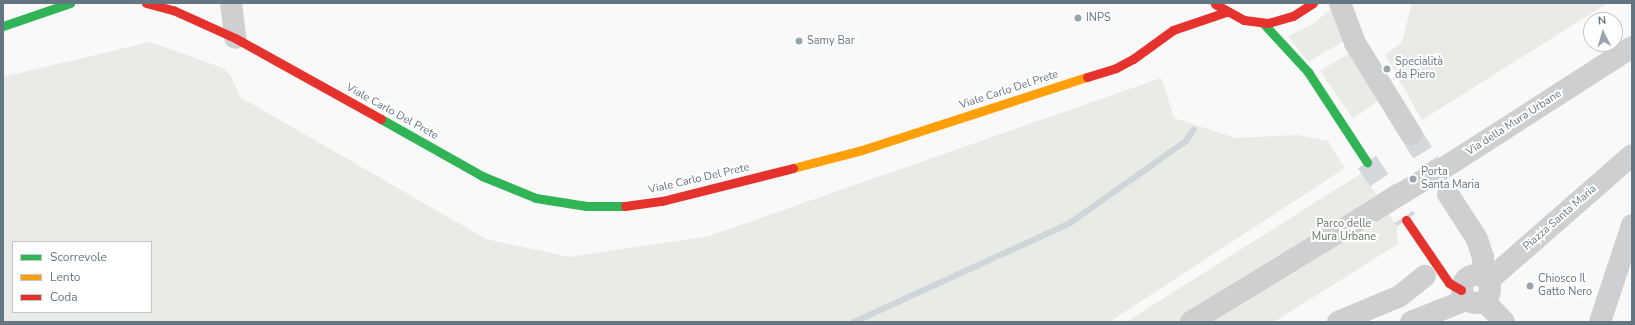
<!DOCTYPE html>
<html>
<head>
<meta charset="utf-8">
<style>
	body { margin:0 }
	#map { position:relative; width:1635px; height:325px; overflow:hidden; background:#f9f9f9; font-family:"Nunito Sans",sans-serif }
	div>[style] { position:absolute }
	.green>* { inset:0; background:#e8ebe6 }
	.stream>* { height:6px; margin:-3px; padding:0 3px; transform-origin:3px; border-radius:3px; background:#ced6d9 }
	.street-tunnel>* { height:22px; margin-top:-11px; transform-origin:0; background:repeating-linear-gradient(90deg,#d4d8dc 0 22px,transparent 0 33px) }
	.secondary-tunnel>* { height:22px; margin-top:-11px; transform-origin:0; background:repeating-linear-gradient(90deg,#d4d8dc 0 22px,transparent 0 33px) }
	.street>* { height:22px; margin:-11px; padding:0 11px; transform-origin:11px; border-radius:11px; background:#cecfd0 }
	.street>.ring { margin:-11px; padding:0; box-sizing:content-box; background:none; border:22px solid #cecfd0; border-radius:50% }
	.fast>* { height:9px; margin:-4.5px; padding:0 4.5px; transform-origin:4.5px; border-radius:4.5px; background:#30b455 }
	.slow>* { height:9px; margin:-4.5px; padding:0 4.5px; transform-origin:4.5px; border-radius:4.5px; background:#ff9f0a }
	.jam>* { height:9px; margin:-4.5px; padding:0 4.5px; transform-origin:4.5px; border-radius:4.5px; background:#e5322d }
	.dots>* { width:11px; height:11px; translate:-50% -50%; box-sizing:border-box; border:2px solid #fff; border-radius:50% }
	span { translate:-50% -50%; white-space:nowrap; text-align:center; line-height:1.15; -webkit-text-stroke:4px #fff; paint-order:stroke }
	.poi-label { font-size:11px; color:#657683 }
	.left { translate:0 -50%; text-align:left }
	.street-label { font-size:11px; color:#657683 }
	.park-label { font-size:11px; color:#687a64 }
	.frame { position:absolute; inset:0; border:4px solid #657683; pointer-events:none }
	.legend { position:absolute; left:12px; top:241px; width:140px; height:72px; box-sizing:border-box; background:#fff; border:1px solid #c1c8cd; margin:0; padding:5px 7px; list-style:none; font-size:12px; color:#657683 }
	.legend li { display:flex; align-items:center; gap:8px; height:20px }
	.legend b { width:20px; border:1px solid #c1c8cd }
	.north { position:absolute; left:1583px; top:12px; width:40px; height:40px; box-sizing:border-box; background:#fff; border:1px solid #c1c8cd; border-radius:50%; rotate:355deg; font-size:11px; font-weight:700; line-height:16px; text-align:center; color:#657683 }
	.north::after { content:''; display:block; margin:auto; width:14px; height:18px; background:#99a4ac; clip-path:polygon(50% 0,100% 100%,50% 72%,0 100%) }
</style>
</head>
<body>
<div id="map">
	<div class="green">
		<div style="clip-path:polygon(1412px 3px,1608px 3px,1422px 120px,1385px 55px,1402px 42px)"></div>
		<div style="clip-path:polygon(1333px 7px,1346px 40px,1308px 62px,1288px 36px,1313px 24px)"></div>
		<div style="clip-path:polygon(evenodd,150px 42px,223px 68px,232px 78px,240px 97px,486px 239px,569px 257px,709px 236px,1161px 78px,1174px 118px,1235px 138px,1297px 135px,1328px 141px,1345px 168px,1109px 322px,3px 322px,3px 77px,150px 42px,13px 242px,151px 242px,151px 312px,13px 312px,13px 242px)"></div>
		<div style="clip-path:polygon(1353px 51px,1381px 99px,1353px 119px,1320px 71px)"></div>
		<div style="clip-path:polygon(1362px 173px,1397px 226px,1398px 244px,1274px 322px,1126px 322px)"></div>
	</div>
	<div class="stream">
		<div style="left:854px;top:322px;width:238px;rotate:-24.6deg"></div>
		<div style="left:1070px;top:223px;width:142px;rotate:-35.3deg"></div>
		<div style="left:1186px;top:141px;width:14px;rotate:-56deg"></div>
	</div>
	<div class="street-tunnel">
		<div style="left:1411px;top:134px;width:70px;rotate:58.3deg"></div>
	</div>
	<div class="secondary-tunnel">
		<div style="left:1367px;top:162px;width:70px;rotate:56.1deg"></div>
	</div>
	<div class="street">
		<div style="left:231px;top:3px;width:35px;rotate:83deg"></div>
		<div style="left:1340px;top:3px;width:43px;rotate:69.4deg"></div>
		<div style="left:1355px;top:43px;width:107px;rotate:58.4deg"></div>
		<div style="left:1448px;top:194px;width:54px;rotate:57.2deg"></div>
		<div style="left:1477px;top:239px;width:19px;rotate:72deg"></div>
		<div style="left:1483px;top:257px;width:19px;rotate:90deg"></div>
		<div class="ring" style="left:1462px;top:275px;width:6px;height:6px"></div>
		<div style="left:1488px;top:281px;width:191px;rotate:-41.2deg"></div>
		<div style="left:1484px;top:301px;width:29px;rotate:46deg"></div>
		<div style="left:1191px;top:322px;width:303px;rotate:-31.4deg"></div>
		<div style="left:1450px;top:164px;width:216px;rotate:-32.7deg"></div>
		<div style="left:1338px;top:322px;width:67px;rotate:-22.8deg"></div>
		<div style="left:1400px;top:296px;width:32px;rotate:-39deg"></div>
		<div style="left:1411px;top:322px;width:59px;rotate:-21.8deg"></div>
		<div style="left:1600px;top:322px;width:102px;rotate:-71.7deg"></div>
	</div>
	<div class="fast">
		<div style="left:1263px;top:23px;width:67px;rotate:47.4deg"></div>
		<div style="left:1308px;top:72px;width:108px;rotate:56.8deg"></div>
		<div style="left:3px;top:26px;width:71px;rotate:-18.9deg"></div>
		<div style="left:381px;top:119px;width:116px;rotate:29.4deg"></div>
		<div style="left:482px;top:176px;width:58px;rotate:22.2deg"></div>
		<div style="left:536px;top:198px;width:51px;rotate:9.1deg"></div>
		<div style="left:586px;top:206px;width:39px"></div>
	</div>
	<div class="slow">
		<div style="left:793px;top:168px;width:71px;rotate:-14.6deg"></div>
		<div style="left:862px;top:150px;width:237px;rotate:-18deg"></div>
	</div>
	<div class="jam">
		<div style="left:146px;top:3px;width:28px;rotate:15deg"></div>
		<div style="left:173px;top:10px;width:68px;rotate:24.3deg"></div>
		<div style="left:235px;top:38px;width:167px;rotate:29deg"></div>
		<div style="left:1215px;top:4px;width:33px;rotate:29deg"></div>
		<div style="left:1244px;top:20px;width:24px;rotate:7deg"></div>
		<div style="left:1268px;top:23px;width:26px;rotate:-16deg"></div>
		<div style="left:1293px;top:16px;width:24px;rotate:-33deg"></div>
		<div style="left:1087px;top:77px;width:30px;rotate:-17deg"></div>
		<div style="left:1116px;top:68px;width:19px;rotate:-28deg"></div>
		<div style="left:1133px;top:59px;width:49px;rotate:-35.9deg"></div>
		<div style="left:1173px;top:30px;width:56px;rotate:-18.8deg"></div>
		<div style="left:625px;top:206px;width:37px;rotate:-8deg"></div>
		<div style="left:662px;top:201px;width:135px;rotate:-14.1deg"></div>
		<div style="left:1406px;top:220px;width:76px;rotate:55.7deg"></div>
		<div style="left:1449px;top:283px;width:14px;rotate:30deg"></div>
	</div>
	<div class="dots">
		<div style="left:1078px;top:18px;background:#99a4ac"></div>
		<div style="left:799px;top:41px;background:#99a4ac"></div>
		<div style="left:1387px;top:69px;background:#99a4ac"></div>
		<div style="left:1413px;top:179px;background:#99a4ac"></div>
		<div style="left:1530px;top:286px;background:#99a4ac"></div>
	</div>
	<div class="poi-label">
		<span class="left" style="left:1086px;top:18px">INPS</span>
		<span class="left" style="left:807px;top:41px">Samy Bar</span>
		<span class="left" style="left:1395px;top:69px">Specialità<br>da Piero</span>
		<span class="left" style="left:1421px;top:179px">Porta<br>Santa Maria</span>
		<span class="left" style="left:1538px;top:286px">Chiosco Il<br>Gatto Nero</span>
	</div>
	<div class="street-label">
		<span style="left:1009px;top:90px;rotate:-18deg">Viale Carlo Del Prete</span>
		<span style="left:392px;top:112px;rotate:29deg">Viale Carlo Del Prete</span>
		<span style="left:1514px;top:123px;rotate:-33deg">Via della Mura Urbane</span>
		<span style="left:699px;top:179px;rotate:-13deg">Viale Carlo Del Prete</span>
		<span style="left:1560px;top:218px;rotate:-41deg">Piazza Santa Maria</span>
	</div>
	<div class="park-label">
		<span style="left:1344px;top:231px">Parco delle<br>Mura Urbane</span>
	</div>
	<div class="frame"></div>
	<ul class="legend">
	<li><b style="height:5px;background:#30b455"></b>Scorrevole</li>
	<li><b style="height:5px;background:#ff9f0a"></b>Lento</li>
	<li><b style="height:5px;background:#e5322d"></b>Coda</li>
	</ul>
	<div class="north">N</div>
</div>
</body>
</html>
